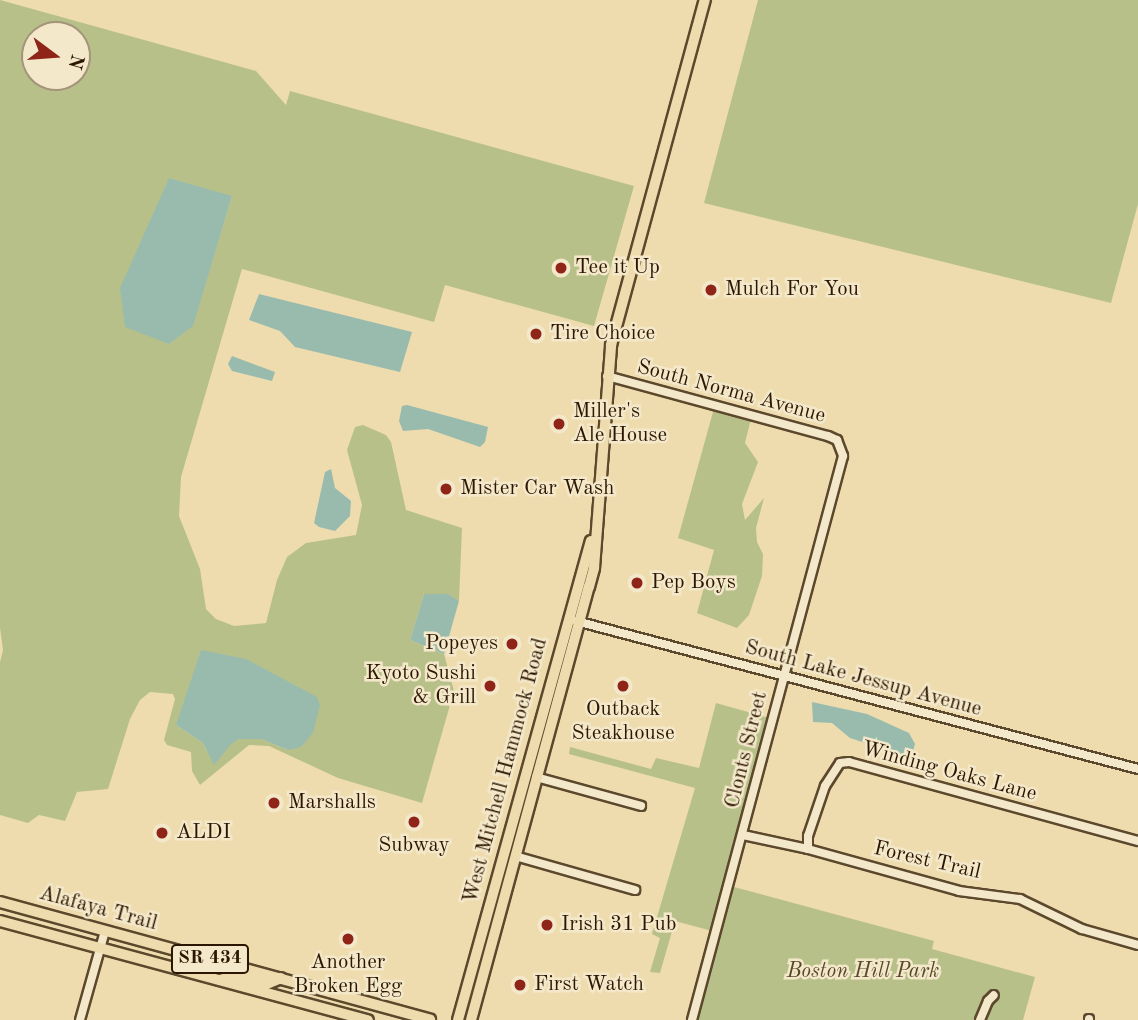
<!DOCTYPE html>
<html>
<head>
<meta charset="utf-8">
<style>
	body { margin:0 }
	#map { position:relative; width:1138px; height:1020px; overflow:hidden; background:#eedcae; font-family:"Old Standard TT",serif }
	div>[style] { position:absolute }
	.green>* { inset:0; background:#b8c08a }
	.water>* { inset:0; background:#99bbad }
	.roads { filter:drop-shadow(2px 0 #5c482c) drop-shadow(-2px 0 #5c482c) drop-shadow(0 2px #5c482c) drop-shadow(0 -2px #5c482c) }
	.minor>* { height:8px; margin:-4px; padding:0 4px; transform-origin:4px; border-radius:4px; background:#f4e8ca }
	.major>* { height:10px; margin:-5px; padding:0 5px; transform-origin:5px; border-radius:5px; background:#eedcae }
	.dots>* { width:19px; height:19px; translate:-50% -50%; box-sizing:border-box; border:4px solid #f4e8ca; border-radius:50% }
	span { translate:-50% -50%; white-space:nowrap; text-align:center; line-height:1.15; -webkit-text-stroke:5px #f4e8ca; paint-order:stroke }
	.shield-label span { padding:2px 5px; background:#f4e8ca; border:2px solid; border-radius:5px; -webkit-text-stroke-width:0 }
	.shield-label { font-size:19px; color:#2c1601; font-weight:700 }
	.poi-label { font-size:21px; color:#2c1601 }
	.left { translate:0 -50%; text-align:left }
	.right { translate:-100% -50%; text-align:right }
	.street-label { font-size:21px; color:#2c1601 }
	.park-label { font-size:21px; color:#56492a; font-style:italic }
	.north { position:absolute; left:21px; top:21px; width:70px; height:70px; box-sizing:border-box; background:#f4e8ca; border:2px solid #a4947a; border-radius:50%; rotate:106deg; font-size:19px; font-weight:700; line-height:28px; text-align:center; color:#2c1601 }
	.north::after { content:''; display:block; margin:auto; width:24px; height:32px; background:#8f2418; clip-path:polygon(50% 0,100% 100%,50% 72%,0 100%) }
</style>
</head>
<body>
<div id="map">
	<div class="green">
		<div style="clip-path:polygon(evenodd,0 0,256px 71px,286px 105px,290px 91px,634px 186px,594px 326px,445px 285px,434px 322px,242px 269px,181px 477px,179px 516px,200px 569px,206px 609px,216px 619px,234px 626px,266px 623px,277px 580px,287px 557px,306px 543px,356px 535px,362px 505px,347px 450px,355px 427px,363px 425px,386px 435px,391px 442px,406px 510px,462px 528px,459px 601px,447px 594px,424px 594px,410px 640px,444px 654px,454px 691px,422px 803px,338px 778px,269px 746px,249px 745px,200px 785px,192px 771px,191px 752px,167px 745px,164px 740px,175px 699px,173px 694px,150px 692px,140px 700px,130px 719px,108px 789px,77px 792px,65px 821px,39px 815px,28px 823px,0 815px,0 662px,3px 650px,0 628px,0 0,35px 35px,77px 35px,77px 77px,35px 77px,35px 35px,0 0,232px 196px,192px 326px,169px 343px,232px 196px,0 0,176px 725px,313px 733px,288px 750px,261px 739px,239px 739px,208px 753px,203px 743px,176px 725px)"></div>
		<div style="clip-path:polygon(758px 0,1138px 0,1138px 204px,1111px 303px,704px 203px)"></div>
		<div style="clip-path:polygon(711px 408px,751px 419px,745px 443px,758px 462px,742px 504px,745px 520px,764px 498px,756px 528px,757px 542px,763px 554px,762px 576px,749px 615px,737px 628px,697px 613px,714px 550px,678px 538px,713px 412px)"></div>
		<div style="clip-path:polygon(716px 703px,769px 718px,712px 931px,675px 921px,660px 973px,650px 972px,660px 938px,652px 934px,695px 788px,569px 754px,570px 747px,651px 769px,656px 758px,699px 768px)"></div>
		<div style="clip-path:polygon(734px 887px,934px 941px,932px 949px,1035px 977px,1023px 1020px,698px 1020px)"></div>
	</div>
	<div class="water">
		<div style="clip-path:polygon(169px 178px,232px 196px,193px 326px,169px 344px,125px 327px,120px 288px)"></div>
		<div style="clip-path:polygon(259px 294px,412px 332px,400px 372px,295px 347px,280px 331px,249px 320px)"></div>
		<div style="clip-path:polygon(232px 356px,275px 372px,272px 381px,232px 371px,228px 364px)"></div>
		<div style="clip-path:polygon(407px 405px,488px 427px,485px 442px,480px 447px,428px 429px,403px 431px,399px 421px,402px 406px)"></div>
		<div style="clip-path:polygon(331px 469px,335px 488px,351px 501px,350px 516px,335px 531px,319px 527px,314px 523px,325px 472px)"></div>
		<div style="clip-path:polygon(424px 594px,448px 594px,459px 601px,444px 654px,410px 640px)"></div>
		<div style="clip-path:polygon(201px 650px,246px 659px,317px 697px,320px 705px,313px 733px,301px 747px,288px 750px,261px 739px,239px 739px,231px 744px,214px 765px,203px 743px,176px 725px)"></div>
		<div style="clip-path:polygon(812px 702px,867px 714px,909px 733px,915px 744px,911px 758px,850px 738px,832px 723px,813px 722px)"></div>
	</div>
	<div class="roads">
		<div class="minor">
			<div style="left:607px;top:376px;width:229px;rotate:15.2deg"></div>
			<div style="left:828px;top:436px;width:10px;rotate:24deg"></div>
			<div style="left:837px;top:440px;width:17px;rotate:69deg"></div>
			<div style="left:843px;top:456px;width:584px;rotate:104.99deg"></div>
			<div style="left:576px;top:621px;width:581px;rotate:14.75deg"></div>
			<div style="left:536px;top:777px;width:109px;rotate:15.4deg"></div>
			<div style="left:743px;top:835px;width:66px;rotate:12.2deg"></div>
			<div style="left:808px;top:849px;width:157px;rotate:15.5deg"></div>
			<div style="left:959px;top:891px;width:62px;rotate:7.5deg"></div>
			<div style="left:1020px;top:899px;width:69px;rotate:25.8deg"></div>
			<div style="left:1082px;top:929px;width:58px;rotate:15.9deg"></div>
			<div style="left:808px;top:849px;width:13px;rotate:-90deg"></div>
			<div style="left:808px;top:836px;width:53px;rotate:-71.2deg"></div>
			<div style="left:825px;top:786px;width:27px;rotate:-57deg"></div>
			<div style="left:840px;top:763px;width:9px;rotate:-6deg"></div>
			<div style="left:849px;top:762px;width:300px;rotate:15.3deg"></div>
			<div style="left:515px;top:856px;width:125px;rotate:15.8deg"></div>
			<div style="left:80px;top:1020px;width:92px;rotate:-74.3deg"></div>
			<div style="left:980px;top:1020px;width:21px;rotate:-67deg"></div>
			<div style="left:988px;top:1001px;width:8px;rotate:-45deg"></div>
			<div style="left:1089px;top:1020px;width:1px;rotate:-90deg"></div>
		</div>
		<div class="major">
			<div style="left:0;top:902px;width:446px;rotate:15.3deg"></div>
			<div style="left:0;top:921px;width:381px;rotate:15.1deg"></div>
			<div style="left:220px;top:980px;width:14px;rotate:-17deg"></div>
			<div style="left:233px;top:976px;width:35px;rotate:13deg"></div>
			<div style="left:267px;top:984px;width:15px;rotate:-23deg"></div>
			<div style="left:458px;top:1020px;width:497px;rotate:-74.5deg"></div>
			<div style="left:471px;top:1020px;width:449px;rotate:-74.8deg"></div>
			<div style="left:589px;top:587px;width:20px;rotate:-75deg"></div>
			<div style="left:594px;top:568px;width:224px;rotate:-85.6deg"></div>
			<div style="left:611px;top:345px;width:358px;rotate:-74.8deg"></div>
		</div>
	</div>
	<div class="dots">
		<div style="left:561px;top:268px;background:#8f2418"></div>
		<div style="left:711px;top:290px;background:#8f2418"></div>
		<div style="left:536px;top:334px;background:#8f2418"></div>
		<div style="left:559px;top:424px;background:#8f2418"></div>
		<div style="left:446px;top:489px;background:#8f2418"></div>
		<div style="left:637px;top:583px;background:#8f2418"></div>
		<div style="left:512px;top:644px;background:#8f2418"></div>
		<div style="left:490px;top:686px;background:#8f2418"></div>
		<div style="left:623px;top:686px;background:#8f2418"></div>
		<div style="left:274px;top:803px;background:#8f2418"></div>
		<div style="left:414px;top:822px;background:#8f2418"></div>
		<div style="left:162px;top:833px;background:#8f2418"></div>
		<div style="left:547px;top:925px;background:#8f2418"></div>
		<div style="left:348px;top:939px;background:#8f2418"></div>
		<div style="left:520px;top:985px;background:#8f2418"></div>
	</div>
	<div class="shield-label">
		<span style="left:210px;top:959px">SR 434</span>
	</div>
	<div class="poi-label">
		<span class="left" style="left:575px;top:268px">Tee it Up</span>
		<span class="left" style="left:725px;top:290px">Mulch For You</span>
		<span class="left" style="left:550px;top:334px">Tire Choice</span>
		<span class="left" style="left:573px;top:424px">Miller's<br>Ale House</span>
		<span class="left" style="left:460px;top:489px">Mister Car Wash</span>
		<span class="left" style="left:651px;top:583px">Pep Boys</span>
		<span class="right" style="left:498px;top:644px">Popeyes</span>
		<span class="right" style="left:476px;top:686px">Kyoto Sushi<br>&amp; Grill</span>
		<span style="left:623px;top:722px">Outback<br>Steakhouse</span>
		<span class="left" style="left:288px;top:803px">Marshalls</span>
		<span class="left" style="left:176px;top:833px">ALDI</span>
		<span style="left:414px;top:846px">Subway</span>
		<span class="left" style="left:561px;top:925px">Irish 31 Pub</span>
		<span style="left:348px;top:975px">Another<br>Broken Egg</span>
		<span class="left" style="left:534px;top:985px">First Watch</span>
	</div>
	<div class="street-label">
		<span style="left:731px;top:392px;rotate:15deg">South Norma Avenue</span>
		<span style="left:863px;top:679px;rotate:15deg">South Lake Jessup Avenue</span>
		<span style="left:747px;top:750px;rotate:-76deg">Clonts Street</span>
		<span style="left:506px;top:771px;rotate:-75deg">West Mitchell Hammock Road</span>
		<span style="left:949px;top:772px;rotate:15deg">Winding Oaks Lane</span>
		<span style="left:927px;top:861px;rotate:13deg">Forest Trail</span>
		<span style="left:98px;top:909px;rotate:15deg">Alafaya Trail</span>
	</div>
	<div class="park-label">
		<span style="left:863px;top:972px">Boston Hill Park</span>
	</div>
	<div class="north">N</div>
</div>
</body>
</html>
